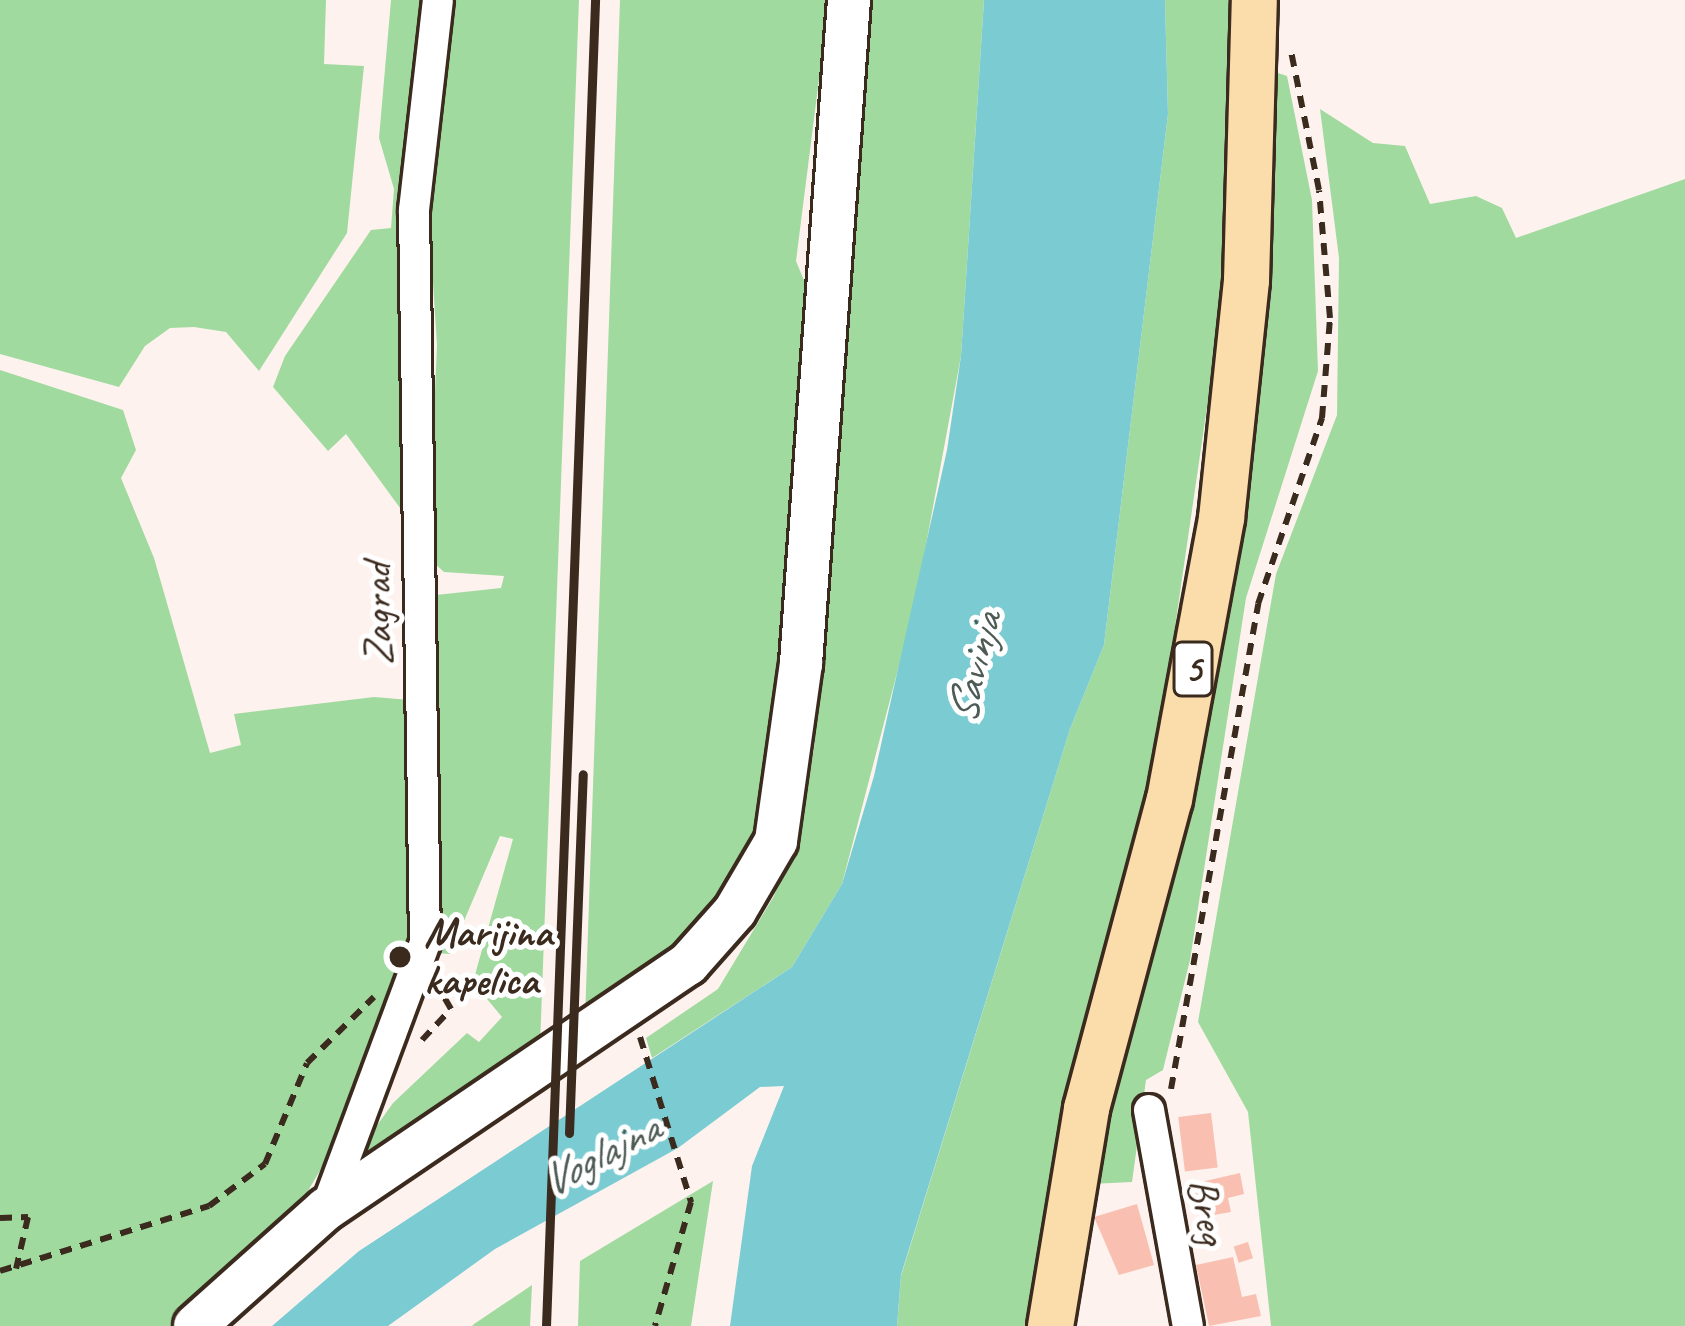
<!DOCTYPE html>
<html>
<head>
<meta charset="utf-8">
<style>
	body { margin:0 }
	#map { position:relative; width:1685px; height:1326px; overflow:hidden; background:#fef2ef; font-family:Caveat,sans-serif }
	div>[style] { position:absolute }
	.green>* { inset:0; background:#a0da9f }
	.water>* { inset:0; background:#7bccd2 }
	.building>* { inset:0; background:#f9c0b1; transform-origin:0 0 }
	.path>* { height:6px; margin-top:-3px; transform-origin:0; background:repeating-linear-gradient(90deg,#3b2a1e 0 12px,transparent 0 21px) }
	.roads { filter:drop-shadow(3px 0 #3b2a1e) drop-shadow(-3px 0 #3b2a1e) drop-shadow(0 3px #3b2a1e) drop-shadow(0 -3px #3b2a1e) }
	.street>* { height:30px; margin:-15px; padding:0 15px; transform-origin:15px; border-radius:15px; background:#fff }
	.secondary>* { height:42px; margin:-21px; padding:0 21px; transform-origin:21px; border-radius:21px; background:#fff }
	.primary>* { height:45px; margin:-22.5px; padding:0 22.5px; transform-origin:22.5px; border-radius:22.5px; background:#fbddab }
	.rail>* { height:9px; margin:-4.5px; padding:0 4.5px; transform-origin:4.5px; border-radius:4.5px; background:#3b2a1e }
	.dots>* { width:33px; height:33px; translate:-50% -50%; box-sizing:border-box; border:6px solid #fff; border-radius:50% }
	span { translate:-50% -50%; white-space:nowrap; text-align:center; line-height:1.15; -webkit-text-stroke:10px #fff; paint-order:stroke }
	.shield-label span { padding:3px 9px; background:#fff; border:3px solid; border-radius:9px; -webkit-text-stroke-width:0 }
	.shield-label { font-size:39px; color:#3b2a1e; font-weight:700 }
	.street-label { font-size:42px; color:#3b2a1e }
	.poi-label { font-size:42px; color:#3b2a1e; font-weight:700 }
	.left { translate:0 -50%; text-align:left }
	.water-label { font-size:45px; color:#4e5b54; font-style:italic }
</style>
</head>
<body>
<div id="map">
	<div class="green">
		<div style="clip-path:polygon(0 0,326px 0,324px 64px,364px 66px,347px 233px,259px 371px,226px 332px,194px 327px,170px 328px,145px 346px,119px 387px,0 354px)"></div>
		<div style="clip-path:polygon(391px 0,429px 0,411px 523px,346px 434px,328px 451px,273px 387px,285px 356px,371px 230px,391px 228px,394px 189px,379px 138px)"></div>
		<div style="clip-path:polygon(450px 0,579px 0,540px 1046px,357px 1170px,363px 1145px,393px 1103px,467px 1033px,479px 1042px,502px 1017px,473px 982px,513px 839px,500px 836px,450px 954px,435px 953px,428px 621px,436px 595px,501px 588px,504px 576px,444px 572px,431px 560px,429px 533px,437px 345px,427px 188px)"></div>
		<div style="clip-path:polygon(620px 0,829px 0,796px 261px,810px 295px,764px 803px,744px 865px,690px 940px,585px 1019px)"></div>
		<div style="clip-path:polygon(868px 0,984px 0,961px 356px,915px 604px,842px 884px,792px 967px,652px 1058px,646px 1038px,718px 989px,774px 896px,798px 832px,814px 749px)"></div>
		<div style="clip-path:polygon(1165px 0,1229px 0,1228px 66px,1220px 318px,1148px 812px,1092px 997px,1026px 1326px,897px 1326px,901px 1276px,1070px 729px,1104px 645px,1168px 114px)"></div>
		<div style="clip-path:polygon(1275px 72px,1287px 76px,1312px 200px,1318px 371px,1246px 598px,1190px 960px,1163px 1070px,1146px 1080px,1132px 1182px,1090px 1184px,1253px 424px,1270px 259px)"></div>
		<div style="clip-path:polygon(1320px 109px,1373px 143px,1405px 146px,1430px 204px,1476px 196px,1502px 208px,1516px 238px,1685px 179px,1685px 1326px,1271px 1326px,1248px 1112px,1198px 1022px,1276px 574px,1337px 415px,1339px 258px)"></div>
		<div style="clip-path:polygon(0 370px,123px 410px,136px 450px,121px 478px,154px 558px,210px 753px,241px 745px,234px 714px,374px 697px,410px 700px,411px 952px,334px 1147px,290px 1221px,171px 1326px,0 1326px)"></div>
		<div style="clip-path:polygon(713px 1181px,691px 1326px,578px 1326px,580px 1261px)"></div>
		<div style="clip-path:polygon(532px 1285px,530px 1326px,472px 1326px,474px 1324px)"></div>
	</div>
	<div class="water">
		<div style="clip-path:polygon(984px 0,1165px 0,1168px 114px,1104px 645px,1070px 729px,901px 1275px,897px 1326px,730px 1326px,752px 1166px,784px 1086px,760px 1087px,678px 1148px,495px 1249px,388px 1326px,272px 1326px,359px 1251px,792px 967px,842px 884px,874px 776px,947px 450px,961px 356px)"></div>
	</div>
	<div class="building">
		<div style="left:1211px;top:1113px;width:55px;height:33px;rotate:83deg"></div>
		<div style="clip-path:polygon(1240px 1173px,1244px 1194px,1228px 1198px,1231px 1212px,1214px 1215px,1211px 1204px,1198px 1207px,1192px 1184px)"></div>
		<div style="clip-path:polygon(1137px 1204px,1154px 1265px,1119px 1275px,1094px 1217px)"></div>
		<div style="left:1248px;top:1242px;width:17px;height:15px;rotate:73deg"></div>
		<div style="clip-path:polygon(1233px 1257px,1242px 1297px,1256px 1294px,1261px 1316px,1209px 1326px,1196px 1265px)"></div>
	</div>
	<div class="path">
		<div style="left:640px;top:1037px;width:173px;rotate:72.8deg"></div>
		<div style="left:691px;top:1202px;width:129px;rotate:106.2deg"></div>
		<div style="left:422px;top:1040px;width:42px;rotate:-46.9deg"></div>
		<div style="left:451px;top:1009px;width:22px;rotate:-120deg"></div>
		<div style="left:1171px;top:1089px;width:493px;rotate:-79.8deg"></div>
		<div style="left:1258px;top:604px;width:197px;rotate:-71deg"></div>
		<div style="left:1322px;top:418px;width:100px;rotate:-85.4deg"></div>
		<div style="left:1330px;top:318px;width:128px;rotate:-94.9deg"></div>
		<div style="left:1319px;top:190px;width:142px;rotate:-101.4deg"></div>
		<div style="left:0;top:1218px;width:28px;rotate:-2deg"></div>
		<div style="left:28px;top:1217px;width:53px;rotate:103deg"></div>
		<div style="left:0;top:1271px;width:219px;rotate:-17.3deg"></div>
		<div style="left:209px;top:1206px;width:70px;rotate:-36.9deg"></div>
		<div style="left:265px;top:1164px;width:109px;rotate:-67.4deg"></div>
		<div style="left:307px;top:1063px;width:94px;rotate:-44.6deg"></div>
	</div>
	<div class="roads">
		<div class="street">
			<div style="left:1149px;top:1110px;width:219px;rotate:79.8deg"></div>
			<div style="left:326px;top:1209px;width:284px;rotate:-69.6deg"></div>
			<div style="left:425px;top:943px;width:733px;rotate:-90.86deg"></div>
			<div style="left:414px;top:210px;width:211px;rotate:-83.5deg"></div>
		</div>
		<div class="secondary">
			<div style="left:195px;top:1326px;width:176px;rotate:-41.8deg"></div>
			<div style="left:326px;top:1209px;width:437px;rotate:-34.1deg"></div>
			<div style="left:688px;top:964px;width:71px;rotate:-48.4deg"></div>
			<div style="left:735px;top:911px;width:81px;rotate:-59.6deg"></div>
			<div style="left:776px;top:841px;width:180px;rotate:-82deg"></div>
			<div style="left:801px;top:663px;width:665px;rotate:-85.86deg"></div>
		</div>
		<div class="primary">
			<div style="left:1050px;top:1326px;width:221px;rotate:-80.6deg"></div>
			<div style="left:1086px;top:1108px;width:320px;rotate:-75deg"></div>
			<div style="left:1169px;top:799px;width:286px;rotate:-79.5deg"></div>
			<div style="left:1221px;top:518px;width:239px;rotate:-84deg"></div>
			<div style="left:1246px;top:280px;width:280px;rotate:-88.4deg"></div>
		</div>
	</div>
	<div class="rail">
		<div style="left:569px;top:1133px;width:359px;rotate:-87.8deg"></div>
		<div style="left:546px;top:1326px;width:1327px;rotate:-87.88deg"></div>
	</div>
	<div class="dots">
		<div style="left:400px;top:957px;background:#3b2a1e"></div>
	</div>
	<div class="shield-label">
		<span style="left:1193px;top:669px">5</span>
	</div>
	<div class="street-label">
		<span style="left:378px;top:614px;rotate:-91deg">Zagrad</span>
		<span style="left:1207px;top:1211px;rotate:79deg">Breg</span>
	</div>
	<div class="poi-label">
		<span class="left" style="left:424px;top:957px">Marijina<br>kapelica</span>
	</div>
	<div class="water-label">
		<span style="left:974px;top:668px;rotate:-76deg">Savinja</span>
		<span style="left:600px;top:1155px;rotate:-28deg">Voglajna</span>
	</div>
</div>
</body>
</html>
